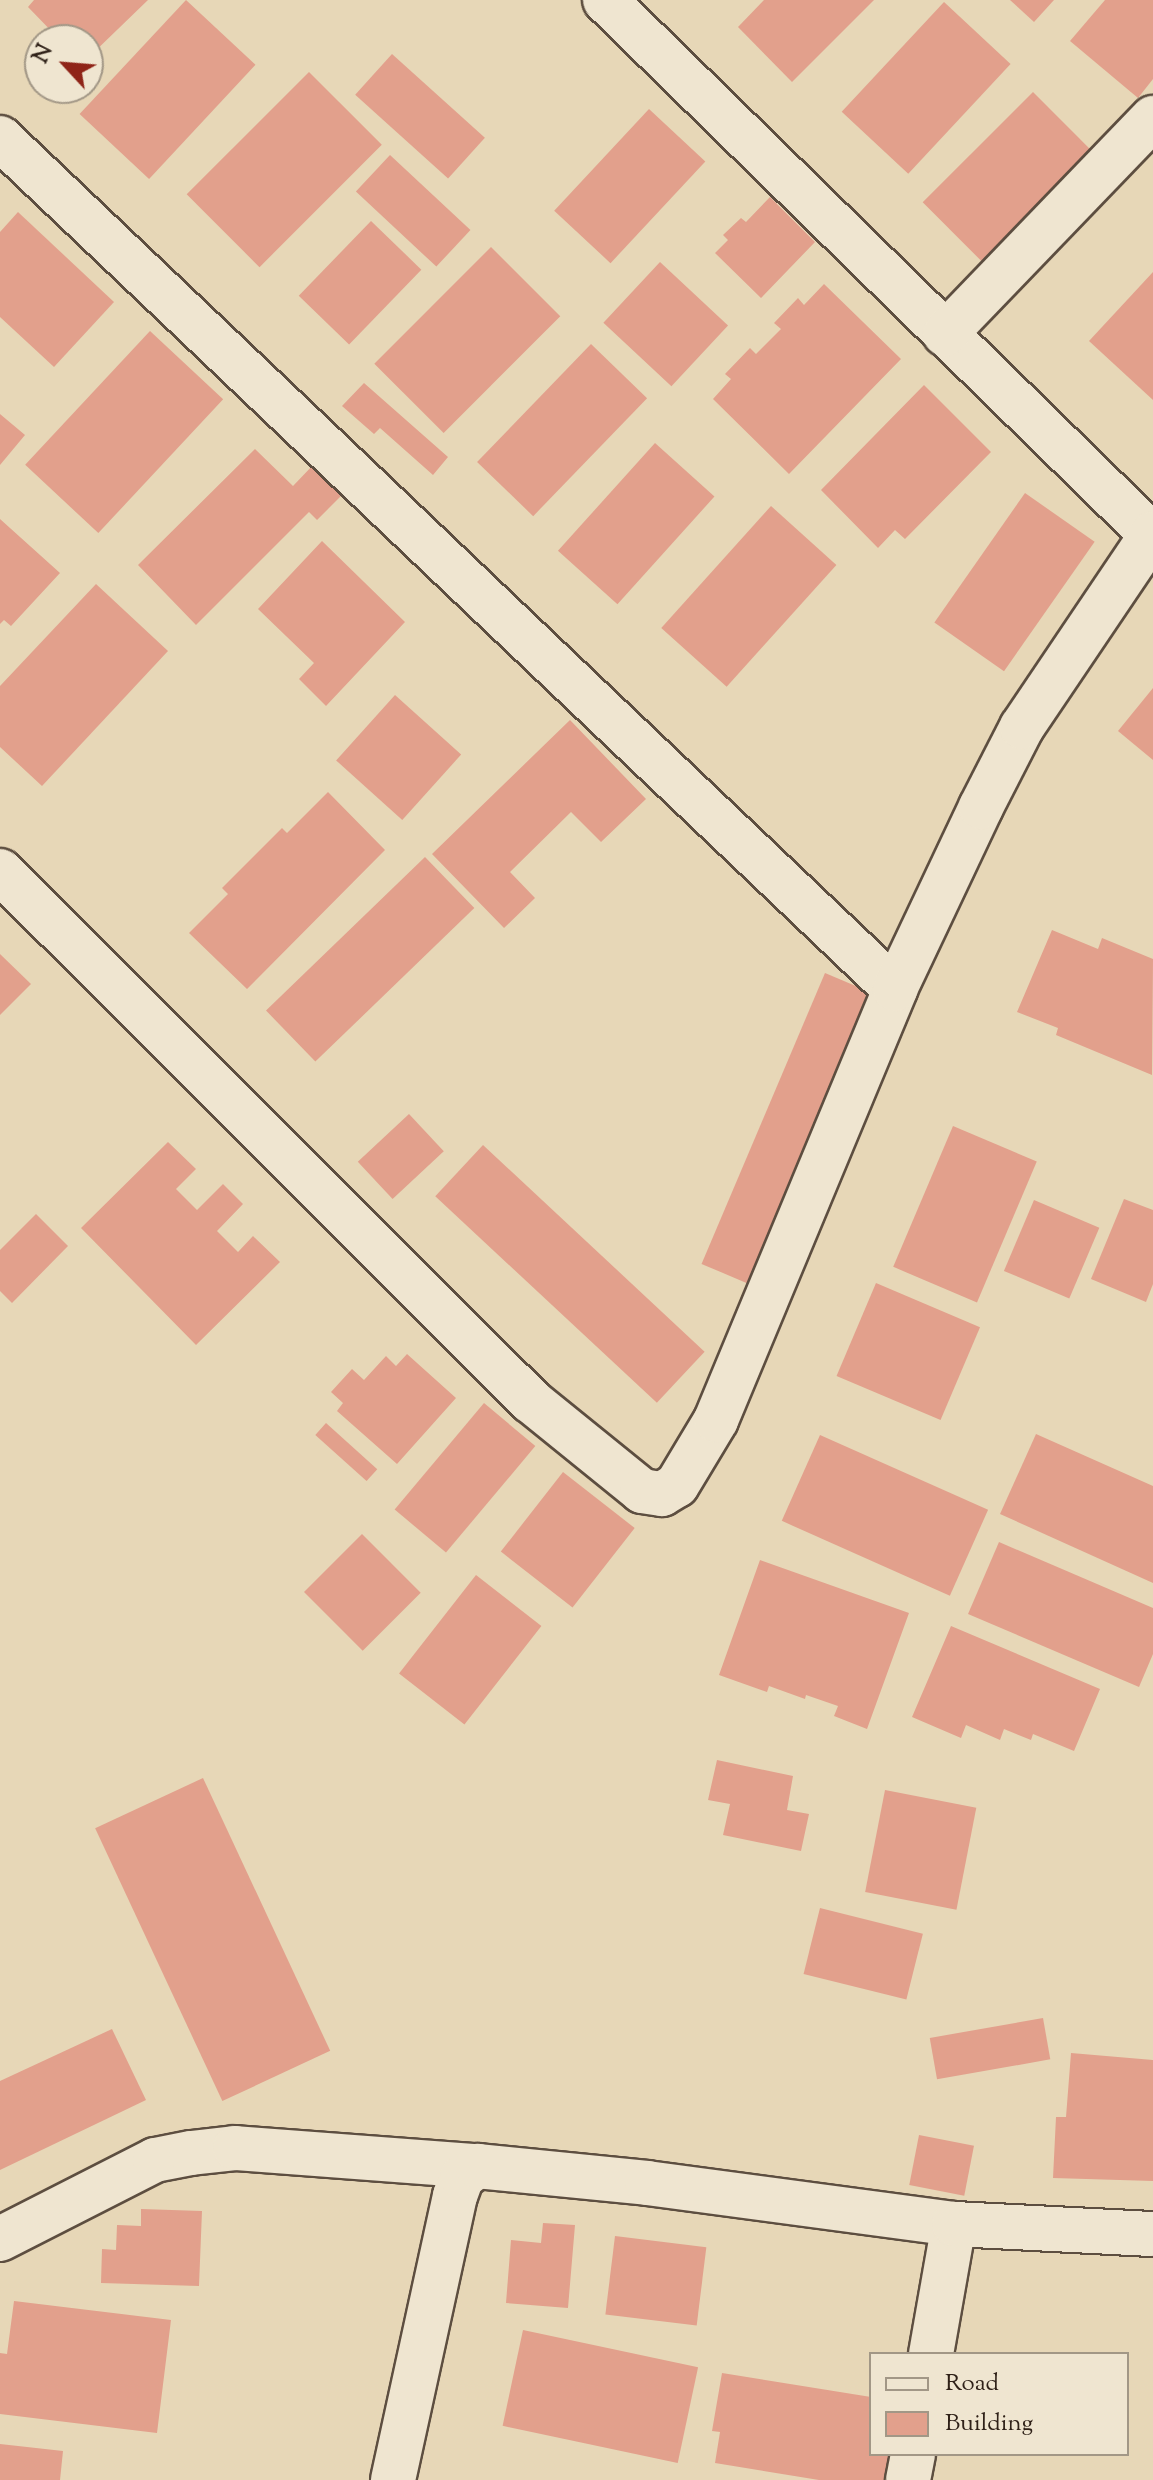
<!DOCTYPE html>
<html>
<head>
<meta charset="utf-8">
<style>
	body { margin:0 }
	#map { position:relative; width:1153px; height:2480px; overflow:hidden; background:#e7d7b7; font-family:"Sorts Mill Goudy",serif }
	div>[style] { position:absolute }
	.building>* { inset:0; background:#e2a08c; transform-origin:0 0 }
	.roads { filter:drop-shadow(2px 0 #5d4e40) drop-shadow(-2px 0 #5d4e40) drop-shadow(0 2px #5d4e40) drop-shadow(0 -2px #5d4e40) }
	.street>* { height:44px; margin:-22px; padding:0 22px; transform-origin:22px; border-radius:22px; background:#efe5d0 }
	span { translate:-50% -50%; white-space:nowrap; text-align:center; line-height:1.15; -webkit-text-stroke:6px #efe5d0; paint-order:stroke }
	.legend { position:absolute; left:869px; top:2352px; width:260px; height:104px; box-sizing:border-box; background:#efe5d0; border:2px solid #a29786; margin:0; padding:10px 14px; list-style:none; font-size:24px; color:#2f2118 }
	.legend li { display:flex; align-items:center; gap:16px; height:40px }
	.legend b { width:40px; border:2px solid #a29786 }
	.north { position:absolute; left:24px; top:24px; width:80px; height:80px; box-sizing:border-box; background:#efe5d0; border:2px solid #a29786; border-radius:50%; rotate:296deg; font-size:22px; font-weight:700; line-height:32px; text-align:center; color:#2f2118 }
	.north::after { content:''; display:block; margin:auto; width:28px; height:36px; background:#8f2418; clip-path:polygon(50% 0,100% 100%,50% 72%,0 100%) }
</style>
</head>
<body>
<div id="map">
	<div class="building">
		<div style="clip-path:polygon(34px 0,148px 0,88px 58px,88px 40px,60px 40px,28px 7px)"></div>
		<div style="left:186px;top:0;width:95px;height:156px;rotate:43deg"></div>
		<div style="clip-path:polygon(764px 0,874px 0,792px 82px,738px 27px)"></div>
		<div style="clip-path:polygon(1010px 0,1054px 0,1034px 22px)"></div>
		<div style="clip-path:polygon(1105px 0,1153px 0,1153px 79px,1138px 98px,1070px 41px)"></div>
		<div style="left:944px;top:2px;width:91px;height:150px;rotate:43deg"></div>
		<div style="left:392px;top:54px;width:125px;height:55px;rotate:42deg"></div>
		<div style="left:309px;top:72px;width:103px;height:173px;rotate:45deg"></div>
		<div style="left:1033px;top:92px;width:90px;height:156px;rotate:45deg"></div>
		<div style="left:649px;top:109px;width:77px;height:139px;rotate:43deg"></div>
		<div style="left:390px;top:155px;width:110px;height:50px;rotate:43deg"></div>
		<div style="clip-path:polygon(770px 197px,815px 242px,761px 298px,715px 253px,728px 240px,723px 235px,741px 218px,746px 222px)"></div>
		<div style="clip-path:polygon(18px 212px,114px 302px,54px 367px,0 317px,0 232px)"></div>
		<div style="left:371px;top:221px;width:70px;height:104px;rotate:44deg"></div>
		<div style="left:491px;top:247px;width:98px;height:165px;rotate:45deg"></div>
		<div style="left:660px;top:262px;width:93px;height:83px;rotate:43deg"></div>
		<div style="clip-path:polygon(1153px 272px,1153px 400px,1089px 341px)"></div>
		<div style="clip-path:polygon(824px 284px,901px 359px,789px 474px,713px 399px,731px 379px,725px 374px,750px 348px,756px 354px,781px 329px,774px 323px,798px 298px,804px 305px)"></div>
		<div style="left:150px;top:331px;width:100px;height:183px;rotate:43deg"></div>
		<div style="left:591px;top:344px;width:78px;height:164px;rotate:44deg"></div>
		<div style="clip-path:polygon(364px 383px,448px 457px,433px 475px,380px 428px,374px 434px,342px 406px)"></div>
		<div style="clip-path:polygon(924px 385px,991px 452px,905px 539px,895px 530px,878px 548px,821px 490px)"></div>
		<div style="clip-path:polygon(0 414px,25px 435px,0 465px)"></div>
		<div style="left:655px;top:443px;width:80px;height:145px;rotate:42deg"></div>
		<div style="clip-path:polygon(255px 449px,293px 486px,315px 463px,344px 493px,317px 520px,309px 512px,196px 625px,138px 565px)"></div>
		<div style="left:1025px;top:493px;width:85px;height:158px;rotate:35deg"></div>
		<div style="left:771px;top:506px;width:88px;height:164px;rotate:42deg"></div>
		<div style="clip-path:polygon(0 519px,60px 573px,11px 626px,4px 620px,0 624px)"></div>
		<div style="clip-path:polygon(322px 541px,405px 622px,326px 706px,299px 679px,314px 663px,258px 609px)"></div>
		<div style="clip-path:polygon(96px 584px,168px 651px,42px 786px,0 747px,0 686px)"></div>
		<div style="clip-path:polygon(1153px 688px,1153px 760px,1118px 731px)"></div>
		<div style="left:395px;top:695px;width:89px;height:88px;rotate:42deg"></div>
		<div style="clip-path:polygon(570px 720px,646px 799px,601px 842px,571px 812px,510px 872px,535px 898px,504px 928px,432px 854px)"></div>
		<div style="clip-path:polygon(328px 792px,385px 850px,247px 989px,189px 933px,228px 894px,222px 888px,282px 828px,287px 833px)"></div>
		<div style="left:425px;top:857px;width:71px;height:221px;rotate:46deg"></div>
		<div style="clip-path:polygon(1052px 930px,1098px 949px,1102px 938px,1153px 959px,1152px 1075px,1056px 1035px,1058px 1028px,1017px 1012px)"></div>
		<div style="clip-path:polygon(0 954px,31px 984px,0 1015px)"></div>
		<div style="left:825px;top:973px;width:70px;height:316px;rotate:23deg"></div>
		<div style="left:409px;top:1114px;width:51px;height:70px;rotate:47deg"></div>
		<div style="left:953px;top:1126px;width:91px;height:153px;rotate:23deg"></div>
		<div style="clip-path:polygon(168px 1142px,196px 1169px,176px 1189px,197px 1210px,223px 1184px,243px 1204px,217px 1231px,238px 1252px,253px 1236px,280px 1262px,196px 1345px,81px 1228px)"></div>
		<div style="left:483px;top:1145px;width:303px;height:70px;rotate:43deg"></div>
		<div style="clip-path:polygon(1124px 1199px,1153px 1210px,1153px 1284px,1146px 1302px,1091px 1279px)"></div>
		<div style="left:1034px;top:1200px;width:71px;height:77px;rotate:23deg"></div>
		<div style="clip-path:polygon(36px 1214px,68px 1246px,12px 1303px,0 1291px,0 1250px)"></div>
		<div style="left:876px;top:1283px;width:113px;height:101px;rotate:23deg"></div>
		<div style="clip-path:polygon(407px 1354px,456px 1398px,397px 1464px,337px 1411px,343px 1403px,331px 1392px,352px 1369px,364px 1380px,386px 1356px,396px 1366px)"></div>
		<div style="left:484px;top:1403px;width:67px;height:139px;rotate:40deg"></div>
		<div style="left:326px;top:1423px;width:69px;height:16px;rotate:42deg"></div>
		<div style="clip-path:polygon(1036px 1434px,1153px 1486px,1153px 1583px,1000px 1514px)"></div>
		<div style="left:820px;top:1435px;width:184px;height:94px;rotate:24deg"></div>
		<div style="left:563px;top:1472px;width:91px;height:101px;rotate:38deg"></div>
		<div style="left:362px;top:1534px;width:83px;height:82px;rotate:45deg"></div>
		<div style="clip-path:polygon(999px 1542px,1153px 1608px,1153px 1654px,1139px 1687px,968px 1614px)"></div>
		<div style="clip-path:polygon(760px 1560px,909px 1613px,867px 1729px,834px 1716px,838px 1706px,806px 1695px,805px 1699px,769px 1686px,767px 1692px,719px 1675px)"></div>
		<div style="left:476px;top:1575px;width:83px;height:125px;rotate:38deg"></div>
		<div style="clip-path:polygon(951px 1626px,1100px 1689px,1074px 1751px,1033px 1734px,1031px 1740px,1004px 1729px,1000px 1740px,966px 1725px,961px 1738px,912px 1717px)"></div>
		<div style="clip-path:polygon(717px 1760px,793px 1776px,787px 1810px,809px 1814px,801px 1851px,723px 1835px,730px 1804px,708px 1800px)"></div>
		<div style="left:203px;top:1778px;width:301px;height:119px;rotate:65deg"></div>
		<div style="left:885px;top:1790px;width:93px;height:104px;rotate:11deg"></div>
		<div style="left:820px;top:1908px;width:106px;height:68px;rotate:14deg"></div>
		<div style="left:1043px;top:2018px;width:42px;height:115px;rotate:80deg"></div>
		<div style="clip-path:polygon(112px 2029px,146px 2100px,0 2170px,0 2081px)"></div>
		<div style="clip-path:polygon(1071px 2053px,1153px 2060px,1153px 2181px,1053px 2178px,1056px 2117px,1066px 2117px)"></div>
		<div style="left:919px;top:2135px;width:56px;height:51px;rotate:11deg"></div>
		<div style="clip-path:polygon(141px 2209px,202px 2211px,199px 2286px,101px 2283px,102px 2249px,116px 2250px,117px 2225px,141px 2226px)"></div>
		<div style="clip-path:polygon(543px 2223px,575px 2225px,568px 2308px,506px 2303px,511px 2240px,541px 2243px)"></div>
		<div style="left:615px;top:2236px;width:92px;height:79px;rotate:7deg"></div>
		<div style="clip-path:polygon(14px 2301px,171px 2320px,157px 2433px,0 2414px,0 2353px,7px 2354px)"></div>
		<div style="left:523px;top:2330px;width:179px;height:98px;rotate:12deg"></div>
		<div style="clip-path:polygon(722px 2373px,871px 2397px,871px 2454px,897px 2454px,893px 2480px,819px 2480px,715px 2463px,720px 2432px,712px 2431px)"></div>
		<div style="clip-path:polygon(0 2444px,63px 2451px,60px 2480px,0 2480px)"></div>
	</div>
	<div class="roads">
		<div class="street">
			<div style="left:605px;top:0;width:767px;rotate:44.37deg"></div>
			<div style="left:0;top:138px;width:1235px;rotate:43.56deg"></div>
			<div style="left:945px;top:334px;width:300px;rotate:-46.1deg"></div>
			<div style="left:0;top:871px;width:750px;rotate:44.95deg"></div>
			<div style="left:531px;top:1401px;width:143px;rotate:39deg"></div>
			<div style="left:642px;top:1491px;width:20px;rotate:9deg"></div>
			<div style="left:662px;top:1494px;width:17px;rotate:-31deg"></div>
			<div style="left:677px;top:1485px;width:76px;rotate:-59deg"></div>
			<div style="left:716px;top:1420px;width:467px;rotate:-67.4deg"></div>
			<div style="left:895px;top:989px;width:201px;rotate:-64.7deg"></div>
			<div style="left:981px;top:807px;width:90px;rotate:-62.9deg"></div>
			<div style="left:1022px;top:727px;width:233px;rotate:-56deg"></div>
			<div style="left:0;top:2239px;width:174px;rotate:-27deg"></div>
			<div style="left:155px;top:2160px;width:37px;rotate:-11deg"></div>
			<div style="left:191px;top:2153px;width:44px;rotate:-6.5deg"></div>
			<div style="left:235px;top:2148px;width:243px;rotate:4.3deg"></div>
			<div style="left:931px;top:2354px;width:132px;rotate:-80deg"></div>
			<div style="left:393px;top:2480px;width:291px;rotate:-77.7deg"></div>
			<div style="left:455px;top:2196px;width:20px;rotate:-70deg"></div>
			<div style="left:462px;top:2177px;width:19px;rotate:-36deg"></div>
			<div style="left:477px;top:2166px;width:171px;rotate:5.7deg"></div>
			<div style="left:647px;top:2183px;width:310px;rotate:7.6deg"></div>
			<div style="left:954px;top:2224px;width:199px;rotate:2.9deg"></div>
			<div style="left:908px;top:2480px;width:26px;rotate:-79deg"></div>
		</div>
	</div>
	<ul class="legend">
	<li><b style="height:10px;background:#efe5d0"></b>Road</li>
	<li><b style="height:22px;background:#e2a08c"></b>Building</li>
	</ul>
	<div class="north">N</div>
</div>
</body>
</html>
